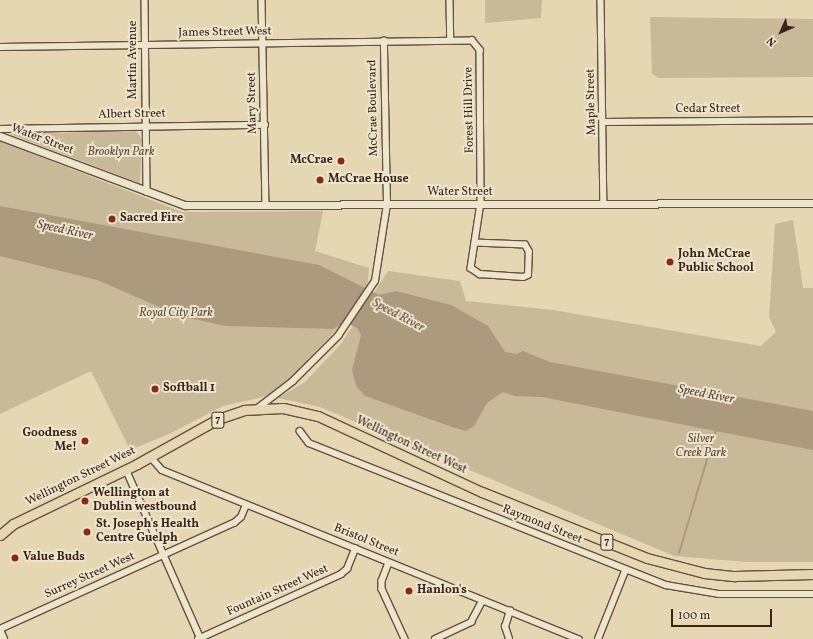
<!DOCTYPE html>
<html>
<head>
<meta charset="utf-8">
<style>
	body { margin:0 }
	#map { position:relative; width:813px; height:639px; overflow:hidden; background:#e5d7b2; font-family:Vollkorn,serif }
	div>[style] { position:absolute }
	.green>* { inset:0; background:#c8b998 }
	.water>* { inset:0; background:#ab9a7e }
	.stream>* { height:2px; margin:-1px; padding:0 1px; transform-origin:1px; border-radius:1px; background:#ab9a7e }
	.roads { filter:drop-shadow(1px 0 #655140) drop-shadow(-1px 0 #655140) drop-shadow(0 1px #655140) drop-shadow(0 -1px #655140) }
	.minor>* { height:5.5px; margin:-2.75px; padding:0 2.75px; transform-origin:2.75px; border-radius:2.75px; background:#eee5cd }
	.tertiary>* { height:7px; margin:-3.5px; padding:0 3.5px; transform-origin:3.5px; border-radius:3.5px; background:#eee5cd }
	.secondary>* { height:8px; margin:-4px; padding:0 4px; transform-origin:4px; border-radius:4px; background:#eee5cd }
	.primary>* { height:9px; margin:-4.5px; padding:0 4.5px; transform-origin:4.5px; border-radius:4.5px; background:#e5d7b2 }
	.dots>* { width:11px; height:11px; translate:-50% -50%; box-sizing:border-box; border:2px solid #eee5cd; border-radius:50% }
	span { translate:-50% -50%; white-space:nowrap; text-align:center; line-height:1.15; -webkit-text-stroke:4px #eee5cd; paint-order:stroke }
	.shield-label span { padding:1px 3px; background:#eee5cd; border:1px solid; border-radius:3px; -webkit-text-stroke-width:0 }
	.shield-label { font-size:11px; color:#3a241a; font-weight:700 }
	.street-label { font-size:12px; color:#3a241a }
	.park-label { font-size:12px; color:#5e493a; font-style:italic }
	.poi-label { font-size:12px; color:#3a241a; font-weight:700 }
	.right { translate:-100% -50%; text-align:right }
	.left { translate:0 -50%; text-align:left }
	.water-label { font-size:13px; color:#5c4738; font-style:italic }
	.north { position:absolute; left:761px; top:12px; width:40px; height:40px; -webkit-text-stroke:3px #eee5cd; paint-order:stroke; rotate:225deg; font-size:11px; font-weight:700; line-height:16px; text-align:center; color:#3a241a }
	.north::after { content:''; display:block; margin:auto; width:14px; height:18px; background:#3a241a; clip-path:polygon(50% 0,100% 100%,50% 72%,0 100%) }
	.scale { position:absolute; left:671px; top:609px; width:101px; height:18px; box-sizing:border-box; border:2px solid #3a241a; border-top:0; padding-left:5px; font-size:12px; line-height:14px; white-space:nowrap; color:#3a241a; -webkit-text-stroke:3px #eee5cd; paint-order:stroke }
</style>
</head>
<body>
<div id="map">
	<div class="green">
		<div style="clip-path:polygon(485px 0,542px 0,541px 18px,485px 23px)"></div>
		<div style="clip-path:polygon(650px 17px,813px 19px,813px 77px,659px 78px,652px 74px)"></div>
		<div style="clip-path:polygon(136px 131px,142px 139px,140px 183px,10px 134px)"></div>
		<div style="clip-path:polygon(0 141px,182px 212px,323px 211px,315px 251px,369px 268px,367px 289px,344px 322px,278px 390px,263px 397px,223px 406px,169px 434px,130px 450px,91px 371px,0 414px)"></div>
		<div style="clip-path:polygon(793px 220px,803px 288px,813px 288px,813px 562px,747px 562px,674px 556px,320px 407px,278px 398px,305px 382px,341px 344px,388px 271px,460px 281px,466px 301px,553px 310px,761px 346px,776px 332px,769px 317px,775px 224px)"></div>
	</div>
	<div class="water">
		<div style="clip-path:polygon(0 206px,319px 265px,379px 295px,396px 291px,451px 305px,488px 326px,505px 352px,517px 354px,523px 351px,550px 362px,813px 411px,813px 450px,542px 397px,515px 396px,503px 392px,487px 403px,474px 426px,466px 431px,452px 427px,365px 396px,356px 386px,352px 370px,361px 335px,357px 328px,345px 322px,333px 329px,226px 326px,180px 316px,97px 280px,0 256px)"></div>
	</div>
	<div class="stream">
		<div style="left:679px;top:553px;width:128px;rotate:-73.3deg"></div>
	</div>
	<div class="roads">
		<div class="minor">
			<div style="left:145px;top:0;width:192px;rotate:89.4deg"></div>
			<div style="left:262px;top:0;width:205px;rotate:88.9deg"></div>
			<div style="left:450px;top:0;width:39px;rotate:89deg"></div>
			<div style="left:601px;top:0;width:204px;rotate:89.2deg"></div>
			<div style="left:0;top:47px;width:472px;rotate:-0.8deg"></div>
			<div style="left:472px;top:40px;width:13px;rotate:51deg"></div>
			<div style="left:480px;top:50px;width:153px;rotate:89.6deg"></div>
			<div style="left:481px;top:203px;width:66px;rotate:98.7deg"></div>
			<div style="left:471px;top:268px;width:11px;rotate:34deg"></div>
			<div style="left:480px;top:274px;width:43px;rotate:4deg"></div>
			<div style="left:523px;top:277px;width:5px;rotate:-22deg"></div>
			<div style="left:528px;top:275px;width:23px;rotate:-88deg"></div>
			<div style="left:529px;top:252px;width:8px;rotate:-120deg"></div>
			<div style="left:525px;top:245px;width:50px;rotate:-177.7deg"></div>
			<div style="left:603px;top:122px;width:210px;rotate:-0.5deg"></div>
			<div style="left:0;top:129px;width:265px;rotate:-0.9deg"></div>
			<div style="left:258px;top:408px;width:44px;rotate:-37.6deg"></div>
			<div style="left:293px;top:381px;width:64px;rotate:-45deg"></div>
			<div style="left:338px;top:336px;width:66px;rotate:-56.1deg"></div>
			<div style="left:375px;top:281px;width:78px;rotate:-81.1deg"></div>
			<div style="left:387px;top:204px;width:163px;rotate:-91.1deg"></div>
			<div style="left:300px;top:431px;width:15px;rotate:53deg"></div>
			<div style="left:309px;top:443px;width:384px;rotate:21.7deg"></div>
			<div style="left:666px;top:585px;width:54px;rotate:9.6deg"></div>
			<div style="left:719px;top:594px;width:94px"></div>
			<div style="left:150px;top:456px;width:18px;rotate:49deg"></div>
			<div style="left:162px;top:470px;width:450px;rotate:22.1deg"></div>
			<div style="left:126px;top:469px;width:186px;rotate:66.2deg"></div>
			<div style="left:389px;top:563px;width:19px;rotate:111deg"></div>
			<div style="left:382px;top:581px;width:8px;rotate:90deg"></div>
			<div style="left:382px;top:589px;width:55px;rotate:65.3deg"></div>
			<div style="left:0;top:629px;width:257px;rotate:-24.4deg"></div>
			<div style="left:234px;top:523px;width:9px;rotate:-41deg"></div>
			<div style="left:241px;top:517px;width:13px;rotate:-67deg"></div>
			<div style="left:198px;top:639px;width:157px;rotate:-24.4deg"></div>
			<div style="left:341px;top:574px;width:8px;rotate:-40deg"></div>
			<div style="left:347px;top:569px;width:22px;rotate:-68deg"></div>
			<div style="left:435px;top:639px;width:40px;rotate:-25deg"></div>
			<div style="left:471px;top:622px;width:24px;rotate:-62deg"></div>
			<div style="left:509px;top:639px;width:13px;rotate:-108deg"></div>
			<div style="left:505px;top:627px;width:17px;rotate:-73deg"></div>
			<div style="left:598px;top:639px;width:73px;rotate:-68.3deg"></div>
		</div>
		<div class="tertiary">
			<div style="left:0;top:136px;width:197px;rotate:20.5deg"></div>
			<div style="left:185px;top:205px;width:628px;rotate:-0.18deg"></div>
		</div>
		<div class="secondary">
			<div style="left:0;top:632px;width:8px;rotate:67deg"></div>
		</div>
		<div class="primary">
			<div style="left:0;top:535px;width:17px;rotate:-40deg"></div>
			<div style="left:13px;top:524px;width:138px;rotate:-25.8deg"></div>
			<div style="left:137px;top:464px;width:93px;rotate:-29.1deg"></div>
			<div style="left:218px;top:419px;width:28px;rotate:-19deg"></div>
			<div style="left:244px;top:410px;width:39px;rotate:-3deg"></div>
			<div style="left:283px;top:408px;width:36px;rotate:13deg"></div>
			<div style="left:318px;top:416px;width:181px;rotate:24.9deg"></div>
			<div style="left:482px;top:492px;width:178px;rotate:21.8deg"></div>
			<div style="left:647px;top:558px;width:59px;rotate:14.7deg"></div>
			<div style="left:704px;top:573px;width:31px;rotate:6deg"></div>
			<div style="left:735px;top:576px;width:78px;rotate:-1.5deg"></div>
		</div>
	</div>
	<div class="dots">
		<div style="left:341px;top:161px;background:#8f2418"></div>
		<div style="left:320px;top:180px;background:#8f2418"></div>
		<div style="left:112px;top:219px;background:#8f2418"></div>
		<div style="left:670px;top:262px;background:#8f2418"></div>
		<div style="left:155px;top:389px;background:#8f2418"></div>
		<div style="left:85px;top:441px;background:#8f2418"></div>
		<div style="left:85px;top:501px;background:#8f2418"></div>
		<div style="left:87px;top:532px;background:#8f2418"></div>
		<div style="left:15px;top:558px;background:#8f2418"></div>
		<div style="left:409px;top:591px;background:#8f2418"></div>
	</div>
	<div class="shield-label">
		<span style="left:218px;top:420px">7</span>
		<span style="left:607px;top:542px">7</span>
	</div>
	<div class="street-label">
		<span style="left:225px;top:33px;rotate:-1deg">James Street West</span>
		<span style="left:134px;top:60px;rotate:-90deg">Martin Avenue</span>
		<span style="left:592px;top:102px;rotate:-91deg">Maple Street</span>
		<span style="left:253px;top:103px;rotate:-91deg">Mary Street</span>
		<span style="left:374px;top:108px;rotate:-91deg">McCrae Boulevard</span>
		<span style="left:470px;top:110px;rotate:-91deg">Forest Hill Drive</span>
		<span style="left:708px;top:110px">Cedar Street</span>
		<span style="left:132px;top:115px;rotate:-1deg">Albert Street</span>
		<span style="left:42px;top:140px;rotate:21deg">Water Street</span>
		<span style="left:460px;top:193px">Water Street</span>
		<span style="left:411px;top:446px;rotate:25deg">Wellington Street West</span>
		<span style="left:81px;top:477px;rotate:-26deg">Wellington Street West</span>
		<span style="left:542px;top:525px;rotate:22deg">Raymond Street</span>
		<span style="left:366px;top:541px;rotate:22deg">Bristol Street</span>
		<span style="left:90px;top:576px;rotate:-24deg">Surrey Street West</span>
		<span style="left:278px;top:591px;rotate:-24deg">Fountain Street West</span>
	</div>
	<div class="park-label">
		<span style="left:121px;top:153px">Brooklyn Park</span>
		<span style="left:176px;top:314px">Royal City Park</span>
		<span style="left:701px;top:447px">Silver<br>Creek Park</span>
	</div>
	<div class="poi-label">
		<span class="right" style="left:333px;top:161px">McCrae</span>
		<span class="left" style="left:328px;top:180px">McCrae House</span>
		<span class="left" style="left:120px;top:219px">Sacred Fire</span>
		<span class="left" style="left:678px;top:262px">John McCrae<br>Public School</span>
		<span class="left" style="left:163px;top:389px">Softball 1</span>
		<span class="right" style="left:77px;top:441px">Goodness<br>Me!</span>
		<span class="left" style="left:93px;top:501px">Wellington at<br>Dublin westbound</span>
		<span class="left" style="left:96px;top:532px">St. Joseph's Health<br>Centre Guelph</span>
		<span class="left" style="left:23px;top:558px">Value Buds</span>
		<span class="left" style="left:417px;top:591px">Hanlon's</span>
	</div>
	<div class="water-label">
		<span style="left:65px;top:231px;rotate:12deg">Speed River</span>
		<span style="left:398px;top:316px;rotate:28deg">Speed River</span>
		<span style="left:706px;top:395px;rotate:11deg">Speed River</span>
	</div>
	<div class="north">N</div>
	<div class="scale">100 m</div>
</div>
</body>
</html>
